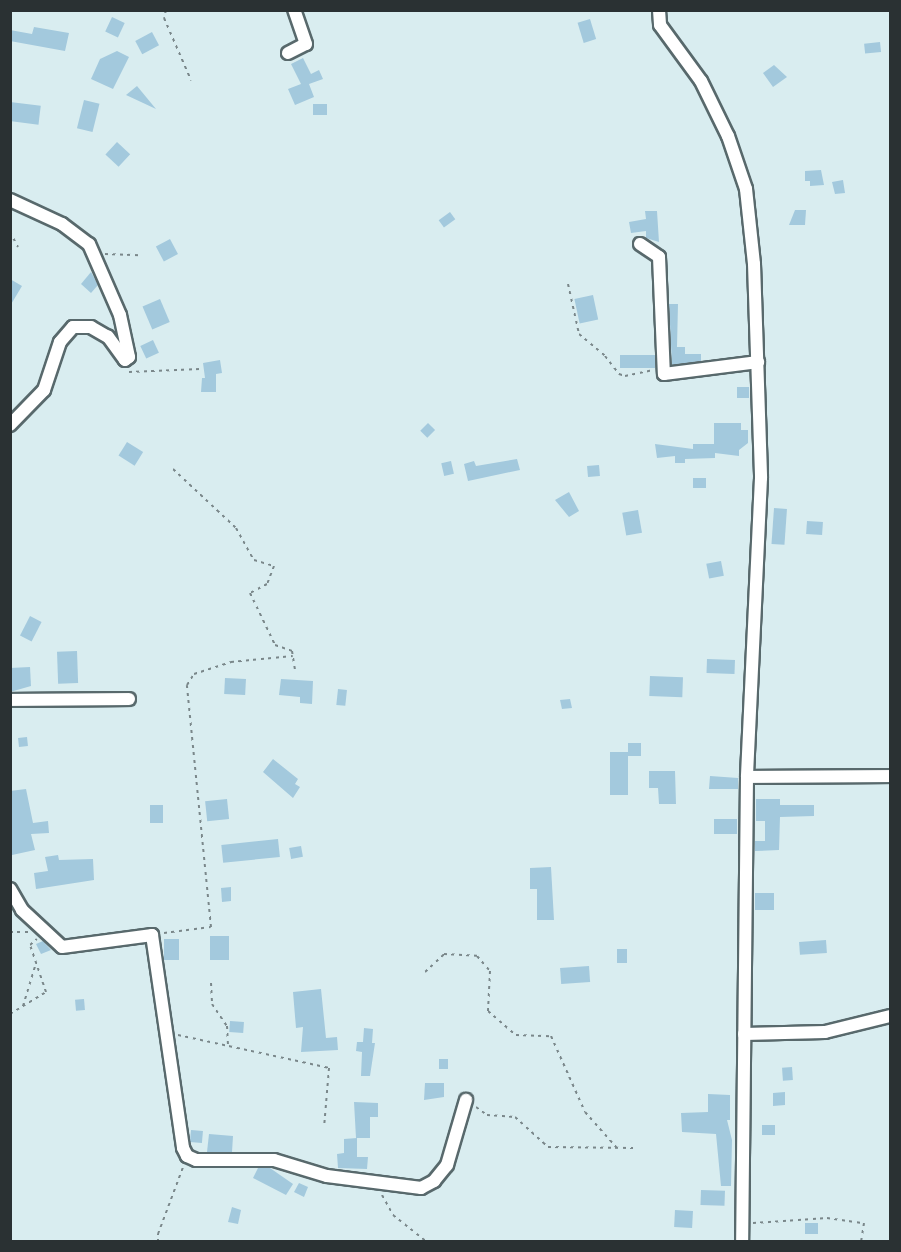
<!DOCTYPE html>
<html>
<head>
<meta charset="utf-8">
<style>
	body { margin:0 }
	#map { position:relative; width:901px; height:1252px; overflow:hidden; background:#d9edf0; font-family:Georgia,serif }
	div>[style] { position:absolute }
	.building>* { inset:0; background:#a3c9dd; transform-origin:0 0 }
	.path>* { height:2px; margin-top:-1px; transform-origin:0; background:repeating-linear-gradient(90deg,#7a878a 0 3px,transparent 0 7.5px) }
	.roads { filter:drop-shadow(2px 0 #58696c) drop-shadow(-2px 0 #58696c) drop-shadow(0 2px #58696c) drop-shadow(0 -2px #58696c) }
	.minor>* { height:12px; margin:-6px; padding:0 6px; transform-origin:6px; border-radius:6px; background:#fff }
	span { translate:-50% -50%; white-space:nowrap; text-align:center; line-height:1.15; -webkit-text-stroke:6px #d9edf0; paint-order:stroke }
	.frame { position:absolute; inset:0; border:12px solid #2a3133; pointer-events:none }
</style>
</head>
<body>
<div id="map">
	<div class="building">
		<div style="left:112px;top:17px;width:14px;height:16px;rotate:25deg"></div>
		<div style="left:590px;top:19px;width:21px;height:13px;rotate:73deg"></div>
		<div style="clip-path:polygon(34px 27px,69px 33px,65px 51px,10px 41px,10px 30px,32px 34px)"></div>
		<div style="left:152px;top:32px;width:15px;height:19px;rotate:62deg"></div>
		<div style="left:880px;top:42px;width:10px;height:16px;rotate:84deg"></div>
		<div style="clip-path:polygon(117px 51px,129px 57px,113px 89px,91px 79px,100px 59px)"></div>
		<div style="clip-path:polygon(303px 58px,311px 74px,319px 70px,323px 79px,309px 84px,314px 97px,295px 105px,288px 89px,301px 84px,291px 64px)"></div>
		<div style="clip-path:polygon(774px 65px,787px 77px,773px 87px,763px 73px)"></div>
		<div style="clip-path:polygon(137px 86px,156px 109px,126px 95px)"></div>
		<div style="left:84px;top:100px;width:16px;height:29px;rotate:14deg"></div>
		<div style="left:10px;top:102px;width:31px;height:19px;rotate:7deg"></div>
		<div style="left:313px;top:104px;width:14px;height:11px"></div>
		<div style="left:117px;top:142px;width:18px;height:17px;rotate:43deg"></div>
		<div style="clip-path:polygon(821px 170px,824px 185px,810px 186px,810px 181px,805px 181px,805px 171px)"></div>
		<div style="clip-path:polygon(843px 180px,845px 193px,835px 194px,832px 182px)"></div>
		<div style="clip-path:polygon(795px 210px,806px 210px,805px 225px,789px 225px)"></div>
		<div style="clip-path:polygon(645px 211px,657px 211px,659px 242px,646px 238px,646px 231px,631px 233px,629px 222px,646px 219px)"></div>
		<div style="left:450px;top:212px;width:9px;height:14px;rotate:54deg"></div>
		<div style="left:170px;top:239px;width:17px;height:16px;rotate:62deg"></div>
		<div style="clip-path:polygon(91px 272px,98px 285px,91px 293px,81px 284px)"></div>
		<div style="clip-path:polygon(10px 279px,22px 286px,10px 306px)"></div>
		<div style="left:593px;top:295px;width:25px;height:19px;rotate:78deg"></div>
		<div style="left:160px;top:299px;width:25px;height:19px;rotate:67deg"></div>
		<div style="clip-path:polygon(669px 304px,678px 304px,677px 347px,685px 347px,685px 354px,701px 354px,701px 361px,672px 365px)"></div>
		<div style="left:153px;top:340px;width:14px;height:14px;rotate:65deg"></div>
		<div style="left:620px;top:355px;width:35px;height:13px"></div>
		<div style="clip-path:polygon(220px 360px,222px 373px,216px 374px,216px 392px,201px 392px,202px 378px,205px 378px,203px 363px)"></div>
		<div style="left:737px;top:387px;width:12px;height:11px"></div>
		<div style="left:428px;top:423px;width:10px;height:11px;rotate:45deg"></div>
		<div style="clip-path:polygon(714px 423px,741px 423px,741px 430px,748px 430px,748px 443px,739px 450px,739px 456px,715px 453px,715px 458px,685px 459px,685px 463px,675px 463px,675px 456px,657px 458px,655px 444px,693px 449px,693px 444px,714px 444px)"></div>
		<div style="left:127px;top:442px;width:19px;height:16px;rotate:32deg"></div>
		<div style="clip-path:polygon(517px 459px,520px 470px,468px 481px,464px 464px,474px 461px,476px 466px)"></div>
		<div style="left:451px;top:461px;width:13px;height:10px;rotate:77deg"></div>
		<div style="left:599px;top:465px;width:11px;height:12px;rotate:85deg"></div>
		<div style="left:706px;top:478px;width:10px;height:13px;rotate:90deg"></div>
		<div style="clip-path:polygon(569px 492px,579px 511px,569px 517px,555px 500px)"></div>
		<div style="left:774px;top:508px;width:13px;height:36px;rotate:4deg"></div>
		<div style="left:638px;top:510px;width:23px;height:16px;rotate:80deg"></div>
		<div style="left:807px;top:521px;width:16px;height:13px;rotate:4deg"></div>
		<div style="left:721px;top:561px;width:15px;height:15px;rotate:79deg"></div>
		<div style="left:30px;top:616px;width:13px;height:22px;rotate:27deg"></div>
		<div style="left:77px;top:651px;width:32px;height:20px;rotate:88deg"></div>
		<div style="left:707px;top:659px;width:28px;height:14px;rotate:2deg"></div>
		<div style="clip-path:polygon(30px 667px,31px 686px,10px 692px,10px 668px)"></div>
		<div style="left:650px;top:676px;width:33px;height:20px;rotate:2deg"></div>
		<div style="left:225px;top:678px;width:21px;height:16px;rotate:3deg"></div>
		<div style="clip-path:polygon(281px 679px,313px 681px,312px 704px,300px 703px,300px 697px,279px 695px)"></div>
		<div style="left:338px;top:689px;width:9px;height:16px;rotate:6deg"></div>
		<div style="clip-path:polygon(570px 699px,572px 708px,562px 709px,560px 700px)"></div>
		<div style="left:27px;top:737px;width:9px;height:9px;rotate:84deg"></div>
		<div style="left:628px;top:743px;width:13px;height:13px"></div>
		<div style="left:610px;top:752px;width:18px;height:43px"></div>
		<div style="clip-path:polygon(273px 759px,298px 779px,295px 784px,300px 787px,293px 798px,263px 772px)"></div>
		<div style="clip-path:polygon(649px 771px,675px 771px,676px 804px,659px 804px,658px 788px,649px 788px)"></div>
		<div style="clip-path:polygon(710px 776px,738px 778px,738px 789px,709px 789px)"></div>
		<div style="clip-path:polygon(26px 789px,33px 823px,48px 821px,49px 833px,31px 834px,35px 850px,12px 855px,10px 791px)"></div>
		<div style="left:227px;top:799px;width:20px;height:22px;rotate:84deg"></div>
		<div style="clip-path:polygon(756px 799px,780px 799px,780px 805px,814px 805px,814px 816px,780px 817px,779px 850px,755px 851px,755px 841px,765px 841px,765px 821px,756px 821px)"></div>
		<div style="left:150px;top:805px;width:13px;height:18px"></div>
		<div style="left:714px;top:819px;width:23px;height:15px"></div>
		<div style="left:278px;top:839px;width:18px;height:57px;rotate:84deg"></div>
		<div style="left:301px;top:846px;width:11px;height:12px;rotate:80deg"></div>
		<div style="clip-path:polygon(58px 855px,59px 860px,93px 859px,94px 880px,36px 889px,34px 873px,48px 871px,45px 857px)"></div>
		<div style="clip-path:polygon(551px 867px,554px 920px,537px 920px,537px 889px,530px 889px,530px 868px)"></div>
		<div style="clip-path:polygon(231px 887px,231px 901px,222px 902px,221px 888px)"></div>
		<div style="left:774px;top:893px;width:17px;height:19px;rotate:90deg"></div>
		<div style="left:229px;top:936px;width:24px;height:19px;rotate:90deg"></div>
		<div style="left:164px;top:939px;width:15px;height:21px"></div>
		<div style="left:826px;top:940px;width:13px;height:27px;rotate:86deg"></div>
		<div style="clip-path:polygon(43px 941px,51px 950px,41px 954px,36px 944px)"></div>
		<div style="left:617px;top:949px;width:10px;height:14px"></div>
		<div style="left:589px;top:966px;width:16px;height:29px;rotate:86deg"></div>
		<div style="clip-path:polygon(321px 989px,326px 1038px,337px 1037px,338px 1050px,301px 1052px,303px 1027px,296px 1028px,293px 992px)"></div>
		<div style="left:84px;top:999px;width:11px;height:9px;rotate:85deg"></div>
		<div style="left:230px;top:1021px;width:14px;height:11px;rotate:4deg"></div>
		<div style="clip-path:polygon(364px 1028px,373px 1029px,372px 1043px,375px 1043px,370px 1076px,361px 1076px,362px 1052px,356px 1051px,357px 1042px,363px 1042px)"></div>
		<div style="left:439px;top:1059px;width:9px;height:10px"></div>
		<div style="left:792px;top:1067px;width:13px;height:10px;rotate:86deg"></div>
		<div style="clip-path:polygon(425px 1083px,444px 1083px,444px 1097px,424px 1100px)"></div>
		<div style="clip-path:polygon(785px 1092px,785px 1105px,773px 1106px,773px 1093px)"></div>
		<div style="clip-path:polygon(708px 1094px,730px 1095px,730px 1120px,727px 1120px,732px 1140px,731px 1186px,721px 1186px,716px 1134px,682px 1132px,681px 1113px,708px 1112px)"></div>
		<div style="clip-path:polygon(354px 1102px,378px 1103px,378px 1117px,370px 1117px,370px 1138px,356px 1138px)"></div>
		<div style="left:762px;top:1125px;width:13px;height:10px"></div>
		<div style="left:191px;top:1130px;width:12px;height:12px;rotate:5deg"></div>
		<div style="clip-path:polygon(209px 1134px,233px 1136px,232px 1152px,207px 1152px)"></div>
		<div style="clip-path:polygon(357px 1138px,357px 1157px,368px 1157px,367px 1169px,338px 1168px,337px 1154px,344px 1153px,344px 1139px)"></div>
		<div style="clip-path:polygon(258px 1168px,270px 1168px,293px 1184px,286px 1195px,253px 1178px)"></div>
		<div style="clip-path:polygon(299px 1183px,308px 1187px,304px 1197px,294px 1192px)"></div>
		<div style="left:701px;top:1190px;width:24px;height:15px;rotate:2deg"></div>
		<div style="clip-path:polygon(232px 1207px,241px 1210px,238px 1224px,228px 1222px)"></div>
		<div style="left:675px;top:1210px;width:18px;height:17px;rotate:3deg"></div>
		<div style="left:818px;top:1223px;width:11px;height:13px;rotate:90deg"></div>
	</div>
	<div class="path">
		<div style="left:166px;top:10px;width:8px;rotate:104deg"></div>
		<div style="left:164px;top:18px;width:68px;rotate:66.5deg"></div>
		<div style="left:10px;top:232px;width:17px;rotate:62deg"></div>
		<div style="left:105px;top:254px;width:35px;rotate:2deg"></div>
		<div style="left:568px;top:284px;width:51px;rotate:77.6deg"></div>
		<div style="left:579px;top:334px;width:34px;rotate:40deg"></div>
		<div style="left:605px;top:356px;width:23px;rotate:52deg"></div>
		<div style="left:619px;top:374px;width:6px;rotate:18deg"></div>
		<div style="left:625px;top:376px;width:29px;rotate:-12deg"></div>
		<div style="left:129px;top:372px;width:71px;rotate:-2.4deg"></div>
		<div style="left:173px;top:469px;width:86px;rotate:43.1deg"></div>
		<div style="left:236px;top:528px;width:37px;rotate:61deg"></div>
		<div style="left:254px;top:560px;width:21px;rotate:17deg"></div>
		<div style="left:274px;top:566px;width:19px;rotate:111deg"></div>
		<div style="left:267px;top:584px;width:19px;rotate:152deg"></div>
		<div style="left:250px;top:593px;width:58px;rotate:64.3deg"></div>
		<div style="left:275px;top:645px;width:18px;rotate:19deg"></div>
		<div style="left:292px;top:651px;width:20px;rotate:81deg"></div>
		<div style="left:10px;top:932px;width:18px"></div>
		<div style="left:164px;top:933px;width:47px;rotate:-7.3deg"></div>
		<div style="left:211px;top:927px;width:243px;rotate:-95.7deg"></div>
		<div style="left:187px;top:685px;width:13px;rotate:-58deg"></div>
		<div style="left:194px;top:674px;width:39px;rotate:-18deg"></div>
		<div style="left:231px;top:662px;width:62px;rotate:-5.5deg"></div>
		<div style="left:425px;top:972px;width:26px;rotate:-43deg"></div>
		<div style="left:444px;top:954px;width:33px;rotate:3deg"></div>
		<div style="left:477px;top:956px;width:20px;rotate:49deg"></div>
		<div style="left:490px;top:971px;width:40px;rotate:92.9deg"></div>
		<div style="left:488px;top:1011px;width:37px;rotate:41deg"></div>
		<div style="left:516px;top:1035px;width:35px;rotate:2deg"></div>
		<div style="left:551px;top:1036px;width:83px;rotate:65.9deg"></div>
		<div style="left:585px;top:1112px;width:48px;rotate:48.4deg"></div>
		<div style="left:211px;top:983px;width:21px;rotate:87deg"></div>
		<div style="left:212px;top:1004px;width:27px;rotate:56deg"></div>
		<div style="left:227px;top:1026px;width:20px;rotate:87deg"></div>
		<div style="left:23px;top:1006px;width:45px;rotate:-73.2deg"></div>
		<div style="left:10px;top:1014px;width:42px;rotate:-31.4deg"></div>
		<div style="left:46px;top:992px;width:50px;rotate:-108.8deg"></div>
		<div style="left:30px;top:945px;width:9px;rotate:-41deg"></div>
		<div style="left:178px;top:1035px;width:155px;rotate:12.3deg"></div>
		<div style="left:329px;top:1068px;width:59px;rotate:94.8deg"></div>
		<div style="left:476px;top:1107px;width:14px;rotate:36deg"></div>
		<div style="left:487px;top:1115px;width:28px;rotate:4deg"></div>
		<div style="left:515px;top:1117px;width:45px;rotate:42.3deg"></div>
		<div style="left:548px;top:1147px;width:85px;rotate:0.7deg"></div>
		<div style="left:382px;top:1195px;width:23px;rotate:61deg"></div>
		<div style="left:393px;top:1215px;width:43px;rotate:38.5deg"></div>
		<div style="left:753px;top:1223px;width:74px;rotate:-3.9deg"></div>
		<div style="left:827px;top:1218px;width:37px;rotate:8deg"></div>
		<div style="left:864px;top:1223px;width:19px;rotate:99deg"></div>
		<div style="left:158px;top:1242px;width:8px;rotate:-90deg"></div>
		<div style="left:158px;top:1234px;width:72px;rotate:-69.5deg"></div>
	</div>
	<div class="roads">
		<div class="minor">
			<div style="left:659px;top:10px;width:15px;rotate:86deg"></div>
			<div style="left:660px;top:25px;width:69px;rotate:53.8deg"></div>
			<div style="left:701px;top:81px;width:61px;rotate:63.9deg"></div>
			<div style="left:728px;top:136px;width:56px;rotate:71.2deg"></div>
			<div style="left:746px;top:189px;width:75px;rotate:83.9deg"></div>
			<div style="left:754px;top:264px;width:214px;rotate:88.1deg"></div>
			<div style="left:761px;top:478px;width:299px;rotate:92.7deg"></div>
			<div style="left:747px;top:777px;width:465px;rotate:90.6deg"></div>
			<div style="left:288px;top:53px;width:20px;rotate:-27deg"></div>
			<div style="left:306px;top:44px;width:36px;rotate:-109deg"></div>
			<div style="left:10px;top:200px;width:57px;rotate:24.8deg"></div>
			<div style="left:62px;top:224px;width:34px;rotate:37deg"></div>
			<div style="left:89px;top:244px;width:77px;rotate:66.4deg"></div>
			<div style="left:120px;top:315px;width:43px;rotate:77.9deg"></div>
			<div style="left:129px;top:357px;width:5px;rotate:143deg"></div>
			<div style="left:125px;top:360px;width:29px;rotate:-126deg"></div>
			<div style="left:108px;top:337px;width:20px;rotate:-150deg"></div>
			<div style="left:91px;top:327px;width:18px;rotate:180deg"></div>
			<div style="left:73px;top:327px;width:20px;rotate:131deg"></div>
			<div style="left:60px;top:342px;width:51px;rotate:108.4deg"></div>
			<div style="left:44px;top:390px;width:49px;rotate:134.2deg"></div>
			<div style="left:640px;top:244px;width:23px;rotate:34deg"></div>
			<div style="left:659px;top:257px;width:117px;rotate:87.6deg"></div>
			<div style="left:664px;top:374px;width:95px;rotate:-7.3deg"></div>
			<div style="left:10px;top:700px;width:119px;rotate:-0.5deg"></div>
			<div style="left:747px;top:777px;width:143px;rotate:-0.4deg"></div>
			<div style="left:10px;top:889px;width:24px;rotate:60deg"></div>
			<div style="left:22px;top:910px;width:54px;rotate:42.8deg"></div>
			<div style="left:62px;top:947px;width:91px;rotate:-7.6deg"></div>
			<div style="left:152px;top:935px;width:215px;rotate:81.7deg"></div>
			<div style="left:183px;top:1148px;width:9px;rotate:63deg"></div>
			<div style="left:187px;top:1156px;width:10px;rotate:24deg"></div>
			<div style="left:196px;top:1160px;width:78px"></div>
			<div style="left:274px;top:1160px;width:55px;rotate:16.8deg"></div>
			<div style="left:327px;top:1176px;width:95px;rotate:7.3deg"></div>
			<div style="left:421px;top:1188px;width:15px;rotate:-28deg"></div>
			<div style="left:434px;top:1181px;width:21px;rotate:-51deg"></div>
			<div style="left:447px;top:1165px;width:68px;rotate:-73.7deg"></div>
			<div style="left:744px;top:1034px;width:81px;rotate:-1.4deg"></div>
			<div style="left:825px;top:1032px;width:67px;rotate:-13.8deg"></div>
		</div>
	</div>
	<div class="frame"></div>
</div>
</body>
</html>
